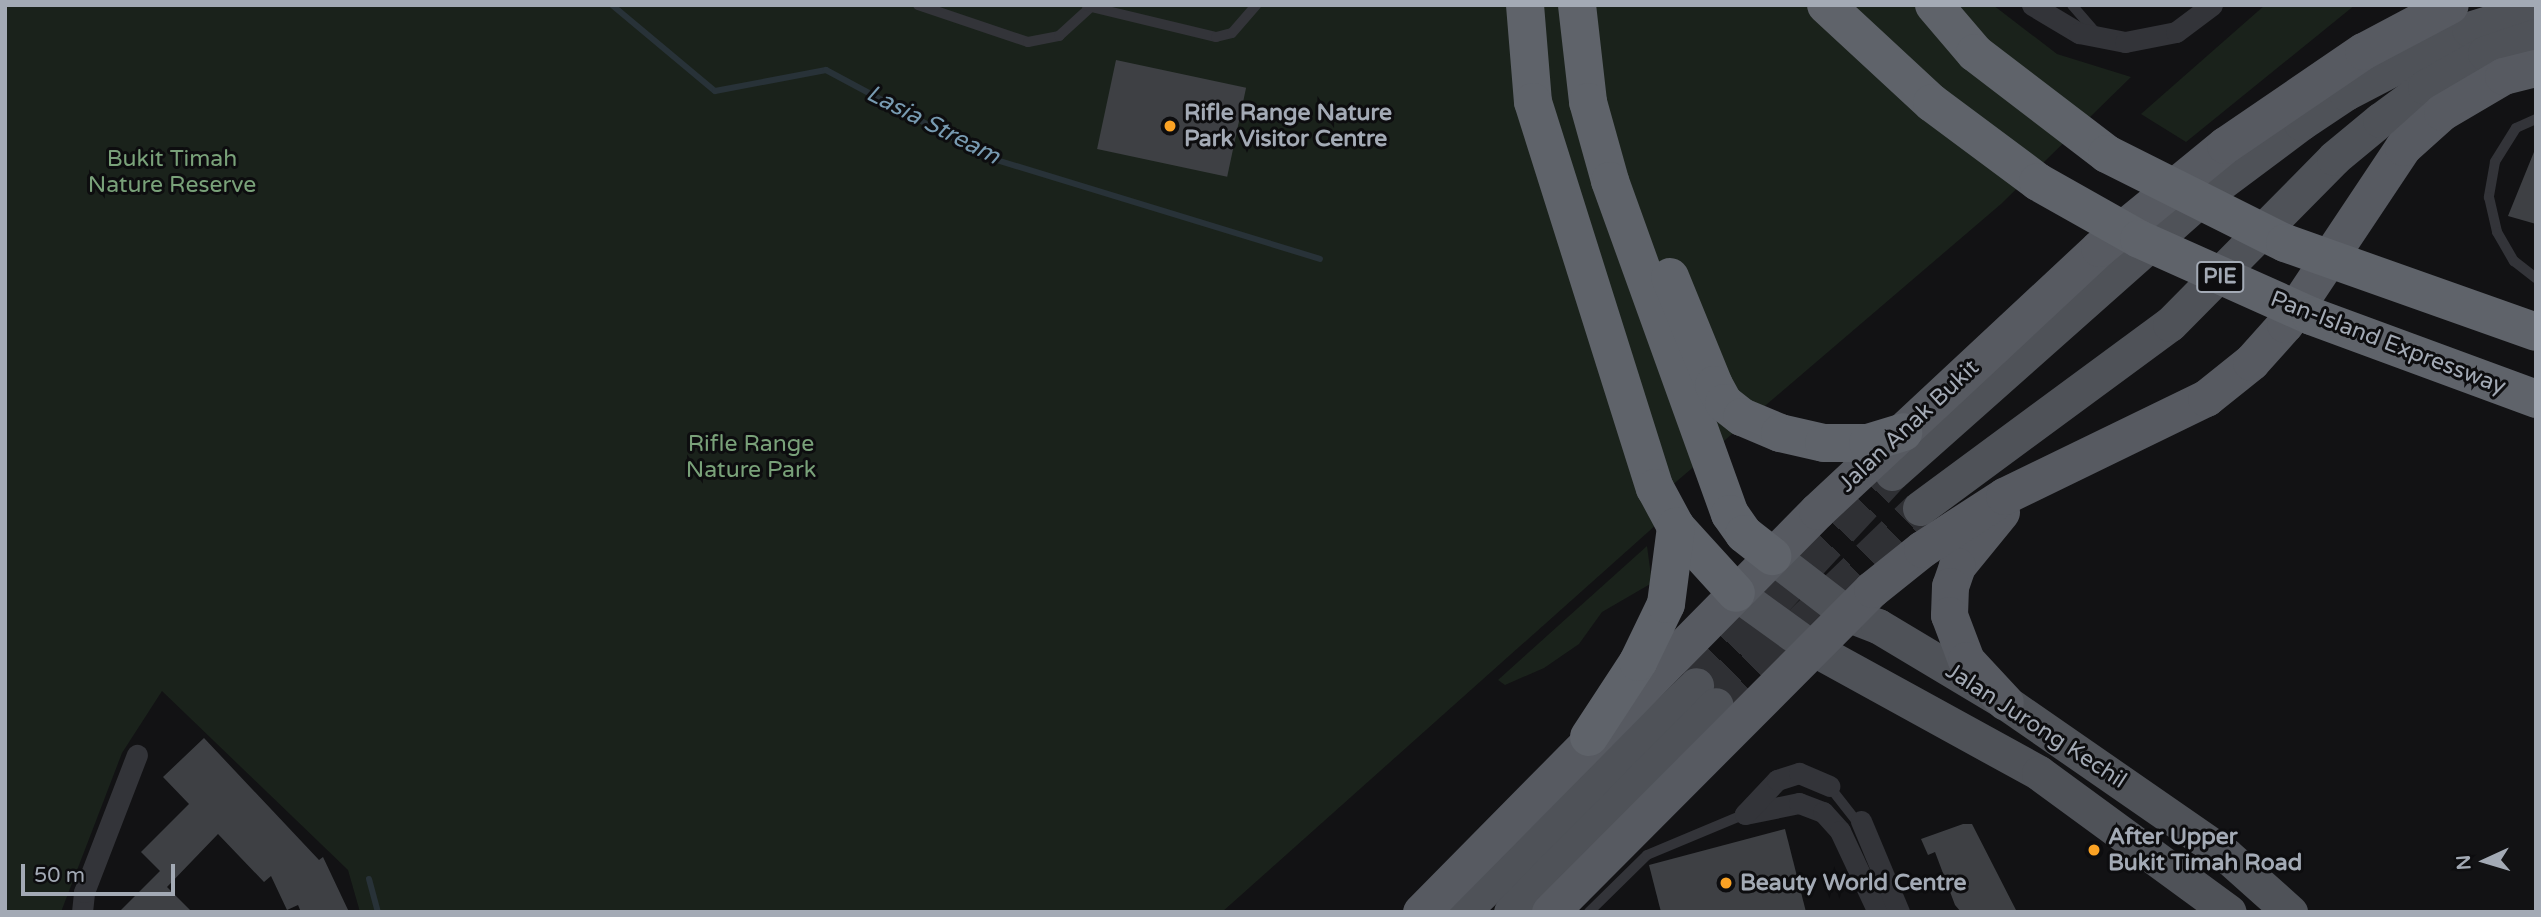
<!DOCTYPE html>
<html>
<head>
<meta charset="utf-8">
<style>
	body { margin:0 }
	#map { position:relative; width:2541px; height:917px; overflow:hidden; background:#121214; font-family:"Varela Round",sans-serif }
	div>[style] { position:absolute }
	.green>* { inset:0; background:#1a221b }
	.stream>* { height:6px; margin:-3px; padding:0 3px; transform-origin:3px; border-radius:3px; background:#283238 }
	.building>* { inset:0; background:#3e4044; transform-origin:0 0 }
	.primary-tunnel>* { height:35px; margin-top:-17.5px; transform-origin:0; background:repeating-linear-gradient(90deg,#2f3034 0 35px,transparent 0 53px) }
	.service>* { height:10px; margin:-5px; padding:0 5px; transform-origin:5px; border-radius:5px; background:#333439 }
	.minor>* { height:21px; margin:-10.5px; padding:0 10.5px; transform-origin:10.5px; border-radius:10.5px; background:#333439 }
	.primary>* { height:35px; margin:-17.5px; padding:0 17.5px; transform-origin:17.5px; border-radius:17.5px; background:#4f5258 }
	.trunk>* { height:37px; margin:-18.5px; padding:0 18.5px; transform-origin:18.5px; border-radius:18.5px; background:#575a61 }
	.motorway>* { height:38px; margin:-19px; padding:0 19px; transform-origin:19px; border-radius:19px; background:#5f636a }
	.motorway-bridge>* { height:38px; margin:-19px; padding:0 19px; transform-origin:19px; border-radius:19px; background:#5f636a }
	.dots>* { width:19px; height:19px; translate:-50% -50%; box-sizing:border-box; border:4px solid #0d0d0f; border-radius:50% }
	span { translate:-50% -50%; white-space:nowrap; text-align:center; line-height:1.15; -webkit-text-stroke:6px #0d0d0f; paint-order:stroke }
	.shield-label span { padding:2px 5px; background:#0d0d0f; border:2px solid; border-radius:5px; -webkit-text-stroke-width:0 }
	.shield-label { font-size:21px; color:#a3aab5; font-weight:700 }
	.poi-label { font-size:23px; color:#a3aab5; font-weight:700 }
	.left { translate:0 -50%; text-align:left }
	.park-label { font-size:23px; color:#79a179 }
	.street-label { font-size:23px; color:#a3aab5 }
	.water-label { font-size:24px; color:#789bb2; font-style:italic }
	.frame { position:absolute; inset:0; border:7px solid #a3aab5; pointer-events:none }
	.north { position:absolute; left:2450px; top:826px; width:70px; height:70px; -webkit-text-stroke:5px #0d0d0f; paint-order:stroke; rotate:266deg; font-size:19px; font-weight:700; line-height:28px; text-align:center; color:#a3aab5 }
	.north::after { content:''; display:block; margin:auto; width:24px; height:32px; background:#a3aab5; clip-path:polygon(50% 0,100% 100%,50% 72%,0 100%) }
	.scale { position:absolute; left:21px; top:864px; width:154px; height:32px; box-sizing:border-box; border:4px solid #a3aab5; border-top:0; padding-left:9px; font-size:21px; line-height:24px; white-space:nowrap; color:#a3aab5; -webkit-text-stroke:5px #0d0d0f; paint-order:stroke }
</style>
</head>
<body>
<div id="map">
	<div class="green">
		<div style="clip-path:polygon(5px 5px,1993px 5px,2057px 54px,2131px 77px,2001px 204px,1649px 505px,1657px 524px,1222px 912px,360px 912px,348px 870px,162px 691px,122px 753px,61px 912px,5px 912px)"></div>
		<div style="clip-path:polygon(2265px 5px,2355px 5px,2186px 142px,2141px 114px)"></div>
		<div style="clip-path:polygon(1647px 546px,1652px 583px,1602px 612px,1579px 644px,1544px 668px,1505px 685px,1498px 680px)"></div>
	</div>
	<div class="stream">
		<div style="left:612px;top:5px;width:134px;rotate:39.9deg"></div>
		<div style="left:715px;top:91px;width:113px;rotate:-10.7deg"></div>
		<div style="left:826px;top:70px;width:186px;rotate:28.2deg"></div>
		<div style="left:990px;top:158px;width:345px;rotate:17deg"></div>
		<div style="left:369px;top:879px;width:34px;rotate:75deg"></div>
	</div>
	<div class="building">
		<div style="left:1116px;top:60px;width:133px;height:91px;rotate:12deg"></div>
		<div style="clip-path:polygon(2536px 147px,2536px 224px,2508px 216px)"></div>
		<div style="clip-path:polygon(204px 738px,319px 860px,323px 857px,349px 912px,301px 912px,298px 905px,287px 910px,271px 876px,264px 882px,218px 834px,167px 887px,192px 912px,119px 912px,160px 871px,141px 852px,189px 804px,163px 777px)"></div>
		<div style="clip-path:polygon(1963px 824px,1972px 824px,2017px 912px,1961px 912px,1955px 905px,1935px 852px,1928px 855px,1921px 839px)"></div>
		<div style="clip-path:polygon(1785px 829px,1806px 912px,1661px 912px,1649px 865px)"></div>
	</div>
	<div class="primary-tunnel">
		<div style="left:1696px;top:685px;width:289px;rotate:-47.2deg"></div>
		<div style="left:1716px;top:705px;width:284px;rotate:-44deg"></div>
	</div>
	<div class="service">
		<div style="left:918px;top:5px;width:116px;rotate:18.6deg"></div>
		<div style="left:1028px;top:42px;width:32px;rotate:-11deg"></div>
		<div style="left:1059px;top:36px;width:46px;rotate:-42.4deg"></div>
		<div style="left:2072px;top:5px;width:33px;rotate:49deg"></div>
		<div style="left:1087px;top:6px;width:133px;rotate:13.5deg"></div>
		<div style="left:1216px;top:37px;width:16px;rotate:-14deg"></div>
		<div style="left:1232px;top:33px;width:37px;rotate:-49deg"></div>
		<div style="left:2536px;top:119px;width:22px;rotate:156deg"></div>
		<div style="left:2516px;top:128px;width:40px;rotate:122deg"></div>
		<div style="left:2495px;top:162px;width:36px;rotate:100deg"></div>
		<div style="left:2489px;top:197px;width:36px;rotate:77deg"></div>
		<div style="left:2497px;top:232px;width:34px;rotate:60deg"></div>
		<div style="left:2514px;top:261px;width:28px;rotate:38deg"></div>
		<div style="left:1829px;top:786px;width:47px;rotate:51.9deg"></div>
		<div style="left:1589px;top:912px;width:81px;rotate:-44.5deg"></div>
		<div style="left:1647px;top:855px;width:106px;rotate:-22.7deg"></div>
	</div>
	<div class="minor">
		<div style="left:2032px;top:5px;width:55px;rotate:30.8deg"></div>
		<div style="left:2079px;top:33px;width:47px;rotate:11.1deg"></div>
		<div style="left:2125px;top:42px;width:52px;rotate:-11.1deg"></div>
		<div style="left:2176px;top:32px;width:45px;rotate:-36.9deg"></div>
		<div style="left:1745px;top:814px;width:55px;rotate:-11.5deg"></div>
		<div style="left:1799px;top:803px;width:26px;rotate:21deg"></div>
		<div style="left:1823px;top:812px;width:25px;rotate:48deg"></div>
		<div style="left:1840px;top:831px;width:89px;rotate:64.9deg"></div>
		<div style="left:1745px;top:814px;width:47px;rotate:-46.7deg"></div>
		<div style="left:1777px;top:780px;width:23px;rotate:-18deg"></div>
		<div style="left:1799px;top:773px;width:33px;rotate:23deg"></div>
		<div style="left:1861px;top:821px;width:99px;rotate:67.3deg"></div>
		<div style="left:82px;top:912px;width:20px;rotate:-84deg"></div>
		<div style="left:84px;top:892px;width:147px;rotate:-68.9deg"></div>
	</div>
	<div class="primary">
		<div style="left:1892px;top:473px;width:420px;rotate:-41.6deg"></div>
		<div style="left:2206px;top:194px;width:119px;rotate:-36.8deg"></div>
		<div style="left:2301px;top:123px;width:54px;rotate:-33.7deg"></div>
		<div style="left:2346px;top:93px;width:139px;rotate:-27.5deg"></div>
		<div style="left:2469px;top:29px;width:70px;rotate:-17.4deg"></div>
		<div style="left:1920px;top:508px;width:310px;rotate:-36.4deg"></div>
		<div style="left:2170px;top:324px;width:233px;rotate:-45.3deg"></div>
		<div style="left:2334px;top:158px;width:60px;rotate:-39.6deg"></div>
		<div style="left:2380px;top:120px;width:56px;rotate:-36.3deg"></div>
		<div style="left:2425px;top:87px;width:69px;rotate:-29.5deg"></div>
		<div style="left:2485px;top:53px;width:54px;rotate:-18.4deg"></div>
		<div style="left:1772px;top:556px;width:97px;rotate:37.5deg"></div>
		<div style="left:1849px;top:615px;width:31px;rotate:21deg"></div>
		<div style="left:1878px;top:626px;width:148px;rotate:30.9deg"></div>
		<div style="left:2005px;top:702px;width:269px;rotate:34.7deg"></div>
		<div style="left:2226px;top:855px;width:86px;rotate:41.7deg"></div>
		<div style="left:1736px;top:593px;width:94px;rotate:35.9deg"></div>
		<div style="left:1812px;top:648px;width:259px;rotate:28.8deg"></div>
		<div style="left:2039px;top:773px;width:235px;rotate:36.2deg"></div>
		<div style="left:1462px;top:912px;width:326px;rotate:-44.1deg"></div>
		<div style="left:1511px;top:912px;width:291px;rotate:-45.3deg"></div>
	</div>
	<div class="trunk">
		<div style="left:2001px;top:512px;width:70px;rotate:129.2deg"></div>
		<div style="left:1957px;top:566px;width:21px;rotate:109deg"></div>
		<div style="left:1950px;top:586px;width:29px;rotate:92deg"></div>
		<div style="left:1949px;top:615px;width:48px;rotate:69.3deg"></div>
		<div style="left:1966px;top:660px;width:57px;rotate:47.1deg"></div>
		<div style="left:1421px;top:912px;width:564px;rotate:-45.36deg"></div>
		<div style="left:1817px;top:511px;width:386px;rotate:-43deg"></div>
		<div style="left:2099px;top:248px;width:163px;rotate:-39.3deg"></div>
		<div style="left:2225px;top:145px;width:167px;rotate:-34.3deg"></div>
		<div style="left:2363px;top:51px;width:98px;rotate:-27.9deg"></div>
		<div style="left:1550px;top:912px;width:456px;rotate:-45.1deg"></div>
		<div style="left:1872px;top:589px;width:64px;rotate:-38.7deg"></div>
		<div style="left:1922px;top:549px;width:98px;rotate:-32.9deg"></div>
		<div style="left:2004px;top:496px;width:225px;rotate:-25.9deg"></div>
		<div style="left:2206px;top:398px;width:58px;rotate:-38.7deg"></div>
		<div style="left:2251px;top:362px;width:51px;rotate:-48.2deg"></div>
		<div style="left:2285px;top:324px;width:213px;rotate:-56.3deg"></div>
		<div style="left:2403px;top:147px;width:52px;rotate:-41.9deg"></div>
		<div style="left:2442px;top:112px;width:71px;rotate:-30.5deg"></div>
		<div style="left:2503px;top:76px;width:34px;rotate:-14deg"></div>
	</div>
	<div class="motorway">
		<div style="left:1525px;top:5px;width:97px;rotate:85.3deg"></div>
		<div style="left:1533px;top:102px;width:405px;rotate:72.5deg"></div>
		<div style="left:1655px;top:488px;width:44px;rotate:61.7deg"></div>
		<div style="left:1676px;top:527px;width:89px;rotate:47.7deg"></div>
		<div style="left:1577px;top:5px;width:98px;rotate:83.5deg"></div>
		<div style="left:1588px;top:102px;width:82px;rotate:74.4deg"></div>
		<div style="left:1610px;top:181px;width:354px;rotate:70.2deg"></div>
		<div style="left:1730px;top:514px;width:24px;rotate:55deg"></div>
		<div style="left:1744px;top:534px;width:36px;rotate:38deg"></div>
		<div style="left:1826px;top:5px;width:144px;rotate:42.8deg"></div>
		<div style="left:1934px;top:5px;width:63px;rotate:49.5deg"></div>
		<div style="left:1670px;top:277px;width:117px;rotate:67.8deg"></div>
		<div style="left:1714px;top:385px;width:21px;rotate:61deg"></div>
		<div style="left:1724px;top:403px;width:23px;rotate:38deg"></div>
		<div style="left:1742px;top:417px;width:41px;rotate:22.8deg"></div>
		<div style="left:1780px;top:433px;width:45px;rotate:12.8deg"></div>
		<div style="left:1824px;top:443px;width:44px"></div>
		<div style="left:1868px;top:443px;width:37px;rotate:-17deg"></div>
		<div style="left:1589px;top:737px;width:90px;rotate:-56.8deg"></div>
		<div style="left:1638px;top:662px;width:64px;rotate:-64.2deg"></div>
		<div style="left:1666px;top:604px;width:78px;rotate:-82.6deg"></div>
	</div>
	<div class="motorway-bridge">
		<div style="left:1975px;top:53px;width:166px;rotate:37.4deg"></div>
		<div style="left:2107px;top:154px;width:199px;rotate:26.6deg"></div>
		<div style="left:2285px;top:243px;width:266px;rotate:19.5deg"></div>
		<div style="left:1932px;top:103px;width:132px;rotate:36.7deg"></div>
		<div style="left:2038px;top:182px;width:116px;rotate:29.4deg"></div>
		<div style="left:2139px;top:239px;width:188px;rotate:24.1deg"></div>
		<div style="left:2311px;top:316px;width:240px;rotate:20.2deg"></div>
	</div>
	<div class="dots">
		<div style="left:1170px;top:126px;background:#faa224"></div>
		<div style="left:2094px;top:850px;background:#faa224"></div>
		<div style="left:1726px;top:883px;background:#faa224"></div>
	</div>
	<div class="shield-label">
		<span style="left:2220px;top:277px">PIE</span>
	</div>
	<div class="poi-label">
		<span class="left" style="left:1184px;top:126px">Rifle Range Nature<br>Park Visitor Centre</span>
		<span class="left" style="left:2108px;top:850px">After Upper<br>Bukit Timah Road</span>
		<span class="left" style="left:1740px;top:883px">Beauty World Centre</span>
	</div>
	<div class="park-label">
		<span style="left:172px;top:172px">Bukit Timah<br>Nature Reserve</span>
		<span style="left:751px;top:457px">Rifle Range<br>Nature Park</span>
	</div>
	<div class="street-label">
		<span style="left:2388px;top:343px;rotate:21deg">Pan-Island Expressway</span>
		<span style="left:1909px;top:426px;rotate:-43deg">Jalan Anak Bukit</span>
		<span style="left:2036px;top:726px;rotate:33deg">Jalan Jurong Kechil</span>
	</div>
	<div class="water-label">
		<span style="left:933px;top:125px;rotate:27deg">Lasia Stream</span>
	</div>
	<div class="frame"></div>
	<div class="north">N</div>
	<div class="scale">50 m</div>
</div>
</body>
</html>
